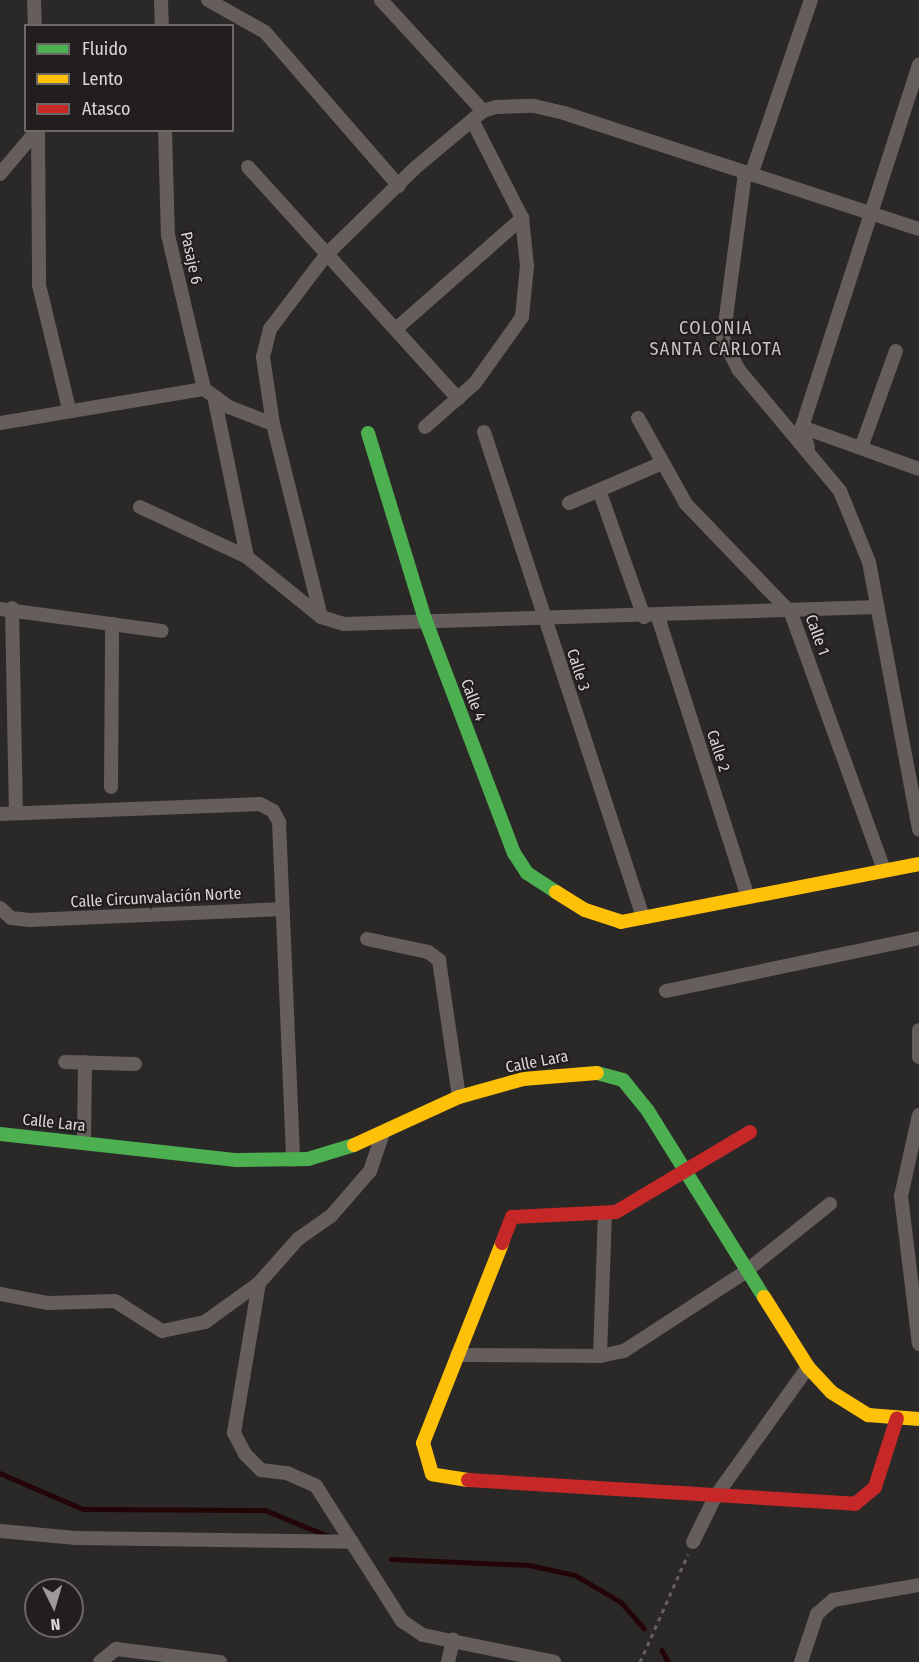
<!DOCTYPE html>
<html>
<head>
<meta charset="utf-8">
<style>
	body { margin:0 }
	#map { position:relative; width:919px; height:1662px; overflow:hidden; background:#2b2828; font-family:"Fira Sans Condensed",sans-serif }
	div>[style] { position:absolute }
	.stream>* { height:4.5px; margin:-2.25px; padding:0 2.25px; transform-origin:2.25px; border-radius:2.25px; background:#230508 }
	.path>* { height:3px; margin-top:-1.5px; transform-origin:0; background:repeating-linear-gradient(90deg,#665f60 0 4.5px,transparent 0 9px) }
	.street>* { height:14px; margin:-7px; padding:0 7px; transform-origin:7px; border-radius:7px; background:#665d5d }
	.fast>* { height:14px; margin:-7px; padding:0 7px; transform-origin:7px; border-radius:7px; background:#4caf50 }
	.slow>* { height:14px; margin:-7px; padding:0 7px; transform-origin:7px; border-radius:7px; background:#ffc107 }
	.jam>* { height:14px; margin:-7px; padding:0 7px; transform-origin:7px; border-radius:7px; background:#c62828 }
	span { translate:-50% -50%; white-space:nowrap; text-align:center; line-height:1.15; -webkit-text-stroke:4.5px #231e1e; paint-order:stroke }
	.street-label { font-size:16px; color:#dad6d7 }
	.neighbourhood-label { font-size:18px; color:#ccc5c5; letter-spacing:1.5px }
	.legend { position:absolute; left:24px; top:24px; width:210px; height:108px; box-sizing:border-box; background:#231e1e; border:2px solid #6c6868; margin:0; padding:8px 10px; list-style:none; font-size:18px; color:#dad6d7 }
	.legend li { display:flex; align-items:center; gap:12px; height:30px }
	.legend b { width:30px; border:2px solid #6c6868 }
	.north { position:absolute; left:24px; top:1578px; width:60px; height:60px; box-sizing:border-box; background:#231e1e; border:2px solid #6c6868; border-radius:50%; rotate:175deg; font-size:16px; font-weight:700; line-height:24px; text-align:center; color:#dad6d7 }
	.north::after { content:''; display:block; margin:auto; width:21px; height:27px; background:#9d999a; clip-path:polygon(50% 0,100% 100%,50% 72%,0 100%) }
</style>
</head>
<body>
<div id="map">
	<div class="stream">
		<div style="left:0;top:1473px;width:90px;rotate:23.4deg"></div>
		<div style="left:83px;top:1509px;width:182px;rotate:0.3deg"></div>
		<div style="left:265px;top:1510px;width:68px;rotate:22.4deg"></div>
		<div style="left:391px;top:1559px;width:138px;rotate:2.5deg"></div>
		<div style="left:529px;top:1565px;width:47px;rotate:12.3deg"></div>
		<div style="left:575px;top:1575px;width:53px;rotate:30.4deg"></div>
		<div style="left:621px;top:1602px;width:35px;rotate:49deg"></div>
		<div style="left:662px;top:1650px;width:13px;rotate:63deg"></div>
	</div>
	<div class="path">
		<div style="left:640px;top:1662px;width:118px;rotate:-66deg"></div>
	</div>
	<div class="street">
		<div style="left:34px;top:0;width:26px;rotate:88deg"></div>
		<div style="left:161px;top:0;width:26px;rotate:88deg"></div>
		<div style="left:208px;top:0;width:65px;rotate:29.3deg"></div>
		<div style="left:265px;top:32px;width:204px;rotate:49deg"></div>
		<div style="left:381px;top:0;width:151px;rotate:47.4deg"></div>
		<div style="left:38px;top:130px;width:155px;rotate:89.6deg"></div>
		<div style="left:39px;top:285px;width:128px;rotate:76.4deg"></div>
		<div style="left:165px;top:130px;width:105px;rotate:88.4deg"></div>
		<div style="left:168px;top:235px;width:158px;rotate:76.8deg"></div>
		<div style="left:248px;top:167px;width:313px;rotate:47.8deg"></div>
		<div style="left:745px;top:173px;width:167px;rotate:97.5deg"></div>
		<div style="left:723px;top:339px;width:34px;rotate:63deg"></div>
		<div style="left:738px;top:369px;width:159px;rotate:50.1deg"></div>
		<div style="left:840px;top:491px;width:77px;rotate:67.8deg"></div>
		<div style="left:869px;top:562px;width:272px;rotate:79.4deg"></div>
		<div style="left:0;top:174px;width:57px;rotate:-49.9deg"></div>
		<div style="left:751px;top:175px;width:185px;rotate:-71.1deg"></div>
		<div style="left:397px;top:328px;width:167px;rotate:-41.3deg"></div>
		<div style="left:214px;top:396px;width:164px;rotate:78.4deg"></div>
		<div style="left:638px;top:418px;width:98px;rotate:60.8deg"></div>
		<div style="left:686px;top:504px;width:151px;rotate:46.1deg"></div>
		<div style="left:791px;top:613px;width:273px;rotate:70.1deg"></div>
		<div style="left:0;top:423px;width:207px;rotate:-9.5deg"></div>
		<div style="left:204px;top:389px;width:31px;rotate:36deg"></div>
		<div style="left:229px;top:407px;width:47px;rotate:21.1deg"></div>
		<div style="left:273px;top:424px;width:199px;rotate:76deg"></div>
		<div style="left:273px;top:424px;width:68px;rotate:-98.5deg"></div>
		<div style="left:263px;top:357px;width:29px;rotate:-76deg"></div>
		<div style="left:270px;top:329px;width:94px;rotate:-52.8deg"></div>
		<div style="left:327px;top:254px;width:123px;rotate:-44.3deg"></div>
		<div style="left:415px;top:168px;width:89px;rotate:-40deg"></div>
		<div style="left:483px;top:111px;width:14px;rotate:-17deg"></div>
		<div style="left:496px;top:107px;width:38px;rotate:-2deg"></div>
		<div style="left:534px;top:106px;width:31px;rotate:13deg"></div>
		<div style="left:564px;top:113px;width:373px;rotate:18.1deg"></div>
		<div style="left:425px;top:427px;width:67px;rotate:-41.3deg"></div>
		<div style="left:475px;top:383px;width:81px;rotate:-54.5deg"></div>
		<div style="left:522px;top:317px;width:51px;rotate:-84.4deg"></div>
		<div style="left:527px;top:266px;width:48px;rotate:-95.9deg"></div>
		<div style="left:522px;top:218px;width:110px;rotate:-117deg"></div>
		<div style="left:802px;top:427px;width:124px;rotate:19.7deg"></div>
		<div style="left:484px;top:432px;width:510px;rotate:71.85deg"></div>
		<div style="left:808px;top:447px;width:21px;rotate:-107deg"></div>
		<div style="left:802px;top:427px;width:381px;rotate:-72.1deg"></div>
		<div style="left:861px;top:448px;width:103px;rotate:-70.2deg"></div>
		<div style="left:599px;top:490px;width:135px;rotate:70.5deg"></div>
		<div style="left:569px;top:503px;width:99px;rotate:-23.2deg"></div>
		<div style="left:140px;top:507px;width:118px;rotate:25deg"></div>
		<div style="left:247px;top:557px;width:95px;rotate:39deg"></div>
		<div style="left:321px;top:617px;width:24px;rotate:17deg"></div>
		<div style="left:344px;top:624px;width:534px;rotate:-1.82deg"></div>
		<div style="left:12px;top:608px;width:205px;rotate:88.9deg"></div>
		<div style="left:0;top:609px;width:163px;rotate:7.7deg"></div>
		<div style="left:658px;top:617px;width:292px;rotate:72.2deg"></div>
		<div style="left:111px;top:787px;width:163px;rotate:-89.6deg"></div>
		<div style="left:0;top:814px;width:260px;rotate:-2.2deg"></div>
		<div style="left:260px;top:804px;width:15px;rotate:28deg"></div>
		<div style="left:273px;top:811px;width:13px;rotate:61deg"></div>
		<div style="left:279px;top:822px;width:338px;rotate:87.6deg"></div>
		<div style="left:0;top:908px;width:15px;rotate:42deg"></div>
		<div style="left:11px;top:918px;width:19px;rotate:6deg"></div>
		<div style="left:30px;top:920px;width:253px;rotate:-2.5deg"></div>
		<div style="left:367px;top:939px;width:62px;rotate:12deg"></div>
		<div style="left:428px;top:952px;width:14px;rotate:36deg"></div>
		<div style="left:439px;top:960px;width:138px;rotate:81.7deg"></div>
		<div style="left:666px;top:991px;width:258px;rotate:-11.8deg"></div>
		<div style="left:919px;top:1030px;width:27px;rotate:90deg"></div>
		<div style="left:65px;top:1062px;width:70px;rotate:1.6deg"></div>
		<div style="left:919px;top:1115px;width:83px;rotate:102.5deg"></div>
		<div style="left:901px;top:1196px;width:149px;rotate:83.1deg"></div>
		<div style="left:84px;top:1143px;width:81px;rotate:-89.3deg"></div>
		<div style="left:259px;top:1283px;width:152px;rotate:99.5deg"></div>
		<div style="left:234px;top:1433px;width:24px;rotate:62deg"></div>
		<div style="left:245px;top:1454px;width:23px;rotate:45deg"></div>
		<div style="left:261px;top:1470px;width:26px;rotate:7deg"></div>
		<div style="left:287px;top:1473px;width:32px;rotate:24deg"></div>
		<div style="left:316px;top:1486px;width:160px;rotate:57.5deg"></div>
		<div style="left:402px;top:1621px;width:25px;rotate:34deg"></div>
		<div style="left:423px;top:1635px;width:134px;rotate:11.6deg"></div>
		<div style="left:0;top:1294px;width:49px;rotate:10.6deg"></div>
		<div style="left:48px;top:1303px;width:67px;rotate:-1.7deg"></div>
		<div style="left:115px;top:1301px;width:56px;rotate:32.6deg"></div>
		<div style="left:162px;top:1331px;width:44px;rotate:-11.8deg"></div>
		<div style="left:205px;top:1322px;width:67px;rotate:-35.8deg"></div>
		<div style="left:259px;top:1283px;width:59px;rotate:-48.4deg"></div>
		<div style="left:298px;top:1239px;width:40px;rotate:-34.9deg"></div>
		<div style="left:331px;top:1216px;width:60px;rotate:-49.1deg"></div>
		<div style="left:370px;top:1171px;width:37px;rotate:-71deg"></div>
		<div style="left:457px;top:1355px;width:143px;rotate:0.4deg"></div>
		<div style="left:600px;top:1356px;width:25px;rotate:-12deg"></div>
		<div style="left:624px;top:1351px;width:145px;rotate:-33.1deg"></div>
		<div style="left:745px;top:1272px;width:109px;rotate:-38.7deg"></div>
		<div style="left:600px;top:1356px;width:143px;rotate:-88deg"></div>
		<div style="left:0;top:1531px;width:76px;rotate:5.3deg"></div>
		<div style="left:76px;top:1538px;width:276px;rotate:0.8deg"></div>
		<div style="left:693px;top:1542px;width:50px;rotate:-63.9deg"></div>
		<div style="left:715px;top:1497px;width:160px;rotate:-54.4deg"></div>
		<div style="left:100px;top:1662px;width:21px;rotate:-39deg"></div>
		<div style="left:116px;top:1649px;width:105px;rotate:7.1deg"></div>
		<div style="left:448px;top:1662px;width:23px;rotate:-77deg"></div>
		<div style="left:801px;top:1662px;width:51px;rotate:-71.6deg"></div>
		<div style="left:817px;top:1614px;width:21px;rotate:-41deg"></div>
		<div style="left:833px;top:1600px;width:87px;rotate:-9.9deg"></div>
	</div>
	<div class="fast">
		<div style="left:368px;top:433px;width:195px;rotate:73deg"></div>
		<div style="left:425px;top:619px;width:250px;rotate:69.2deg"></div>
		<div style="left:514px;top:853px;width:24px;rotate:57deg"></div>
		<div style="left:527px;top:873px;width:35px;rotate:33deg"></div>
		<div style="left:597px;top:1073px;width:27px;rotate:15deg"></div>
		<div style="left:623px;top:1080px;width:40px;rotate:51deg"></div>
		<div style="left:648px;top:1111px;width:219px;rotate:58.1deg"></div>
		<div style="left:0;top:1134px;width:238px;rotate:6.3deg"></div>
		<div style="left:237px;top:1160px;width:71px;rotate:-0.8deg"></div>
		<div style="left:308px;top:1159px;width:48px;rotate:-16.9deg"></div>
	</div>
	<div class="slow">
		<div style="left:556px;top:892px;width:34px;rotate:32deg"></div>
		<div style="left:585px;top:910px;width:38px;rotate:18deg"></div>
		<div style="left:621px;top:922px;width:304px;rotate:-11deg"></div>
		<div style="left:354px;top:1145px;width:115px;rotate:-24.6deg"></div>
		<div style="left:459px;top:1097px;width:66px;rotate:-15.7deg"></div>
		<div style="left:523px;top:1079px;width:74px;rotate:-4.6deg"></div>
		<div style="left:764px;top:1297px;width:83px;rotate:57.8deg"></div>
		<div style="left:808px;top:1367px;width:34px;rotate:47deg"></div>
		<div style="left:831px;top:1392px;width:44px;rotate:31.9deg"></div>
		<div style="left:868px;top:1415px;width:51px;rotate:4.5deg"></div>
		<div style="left:468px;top:1480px;width:36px;rotate:-171deg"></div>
		<div style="left:432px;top:1474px;width:32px;rotate:-106deg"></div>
		<div style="left:423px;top:1443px;width:215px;rotate:-68.4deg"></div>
	</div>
	<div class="jam">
		<div style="left:502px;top:1243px;width:28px;rotate:-69deg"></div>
		<div style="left:512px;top:1217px;width:104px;rotate:-2.8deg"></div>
		<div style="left:616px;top:1212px;width:156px;rotate:-30.8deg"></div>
		<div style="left:468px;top:1480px;width:388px;rotate:3.5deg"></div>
		<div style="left:855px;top:1504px;width:26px;rotate:-40deg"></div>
		<div style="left:875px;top:1487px;width:72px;rotate:-72.3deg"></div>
	</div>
	<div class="street-label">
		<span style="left:191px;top:258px;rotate:78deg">Pasaje 6</span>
		<span style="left:817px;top:635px;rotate:70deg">Calle 1</span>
		<span style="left:578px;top:670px;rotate:72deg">Calle 3</span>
		<span style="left:473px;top:700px;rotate:69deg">Calle 4</span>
		<span style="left:718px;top:751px;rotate:72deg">Calle 2</span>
		<span style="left:156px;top:898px;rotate:-3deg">Calle Circunvalación Norte</span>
		<span style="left:537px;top:1062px;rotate:-11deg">Calle Lara</span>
		<span style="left:54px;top:1123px;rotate:6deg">Calle Lara</span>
	</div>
	<div class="neighbourhood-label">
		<span style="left:716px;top:339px">COLONIA<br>SANTA CARLOTA</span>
	</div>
	<ul class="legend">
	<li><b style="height:8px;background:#4caf50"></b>Fluido</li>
	<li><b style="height:8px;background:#ffc107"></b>Lento</li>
	<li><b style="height:8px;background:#c62828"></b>Atasco</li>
	</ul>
	<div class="north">N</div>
</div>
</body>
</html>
